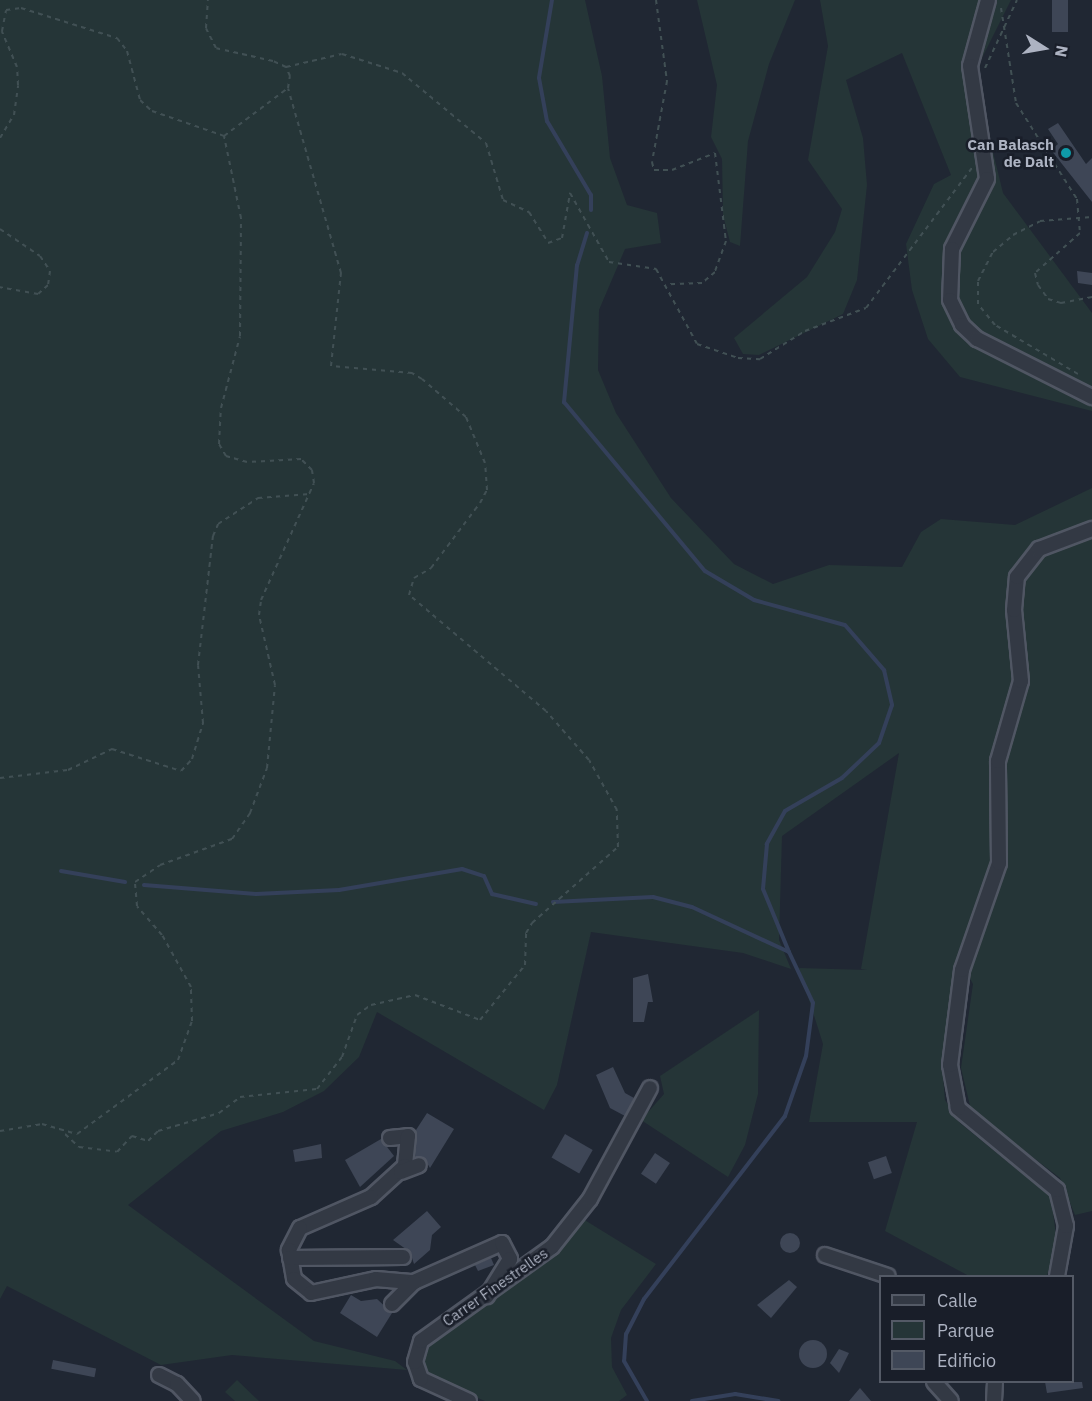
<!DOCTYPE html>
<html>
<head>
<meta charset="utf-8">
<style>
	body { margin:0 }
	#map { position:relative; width:1092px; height:1401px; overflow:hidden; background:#202733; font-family:"IBM Plex Sans",sans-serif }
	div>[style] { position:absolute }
	.green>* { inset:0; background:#253537 }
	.stream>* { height:4px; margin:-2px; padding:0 2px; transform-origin:2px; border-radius:2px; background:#34405a }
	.building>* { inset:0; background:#3e4656; transform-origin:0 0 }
	.round { border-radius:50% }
	.path>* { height:2px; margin-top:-1px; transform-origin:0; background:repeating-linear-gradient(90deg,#415054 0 4.5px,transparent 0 9px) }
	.roads { filter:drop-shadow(2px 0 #505663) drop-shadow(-2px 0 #505663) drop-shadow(0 2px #505663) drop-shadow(0 -2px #505663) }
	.minor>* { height:14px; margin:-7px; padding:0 7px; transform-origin:7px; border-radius:7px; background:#333944 }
	.dots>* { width:16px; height:16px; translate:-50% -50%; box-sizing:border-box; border:3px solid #191e29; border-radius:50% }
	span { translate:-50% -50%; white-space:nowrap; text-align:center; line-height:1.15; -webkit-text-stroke:5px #191e29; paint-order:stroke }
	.poi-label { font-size:15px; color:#adb3c2; font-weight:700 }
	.right { translate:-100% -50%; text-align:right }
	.street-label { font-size:15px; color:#adb3c2 }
	.legend { position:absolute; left:879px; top:1275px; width:195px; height:108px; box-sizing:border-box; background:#191e29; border:2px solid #545a66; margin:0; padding:8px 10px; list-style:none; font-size:18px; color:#adb3c2 }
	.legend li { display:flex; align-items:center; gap:12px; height:30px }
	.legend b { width:30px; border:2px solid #545a66 }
	.north { position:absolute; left:1014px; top:18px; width:60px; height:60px; -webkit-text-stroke:4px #191e29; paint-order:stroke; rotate:101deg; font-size:16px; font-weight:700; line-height:24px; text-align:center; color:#adb3c2 }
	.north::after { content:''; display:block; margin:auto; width:21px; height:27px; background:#adb3c2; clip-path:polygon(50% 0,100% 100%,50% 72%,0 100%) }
</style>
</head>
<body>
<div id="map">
	<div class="green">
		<div style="clip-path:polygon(0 0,585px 0,602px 76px,610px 158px,627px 205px,657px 213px,661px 243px,625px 249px,599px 310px,598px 370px,616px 413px,671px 498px,734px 564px,773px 584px,829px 565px,902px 567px,921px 532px,941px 519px,1015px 525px,1092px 488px,1092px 1211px,1075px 1215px,1060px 1178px,971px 1110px,961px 1068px,973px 984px,969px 977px,956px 973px,942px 1066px,945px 1100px,960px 1123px,1051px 1197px,1057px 1243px,1047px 1276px,969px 1276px,885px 1231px,917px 1122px,809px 1122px,823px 1044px,799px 968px,867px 970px,861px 969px,899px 753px,782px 836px,779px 940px,791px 969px,743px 953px,591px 932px,557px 1085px,544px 1110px,377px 1012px,359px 1057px,324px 1091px,283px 1112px,221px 1131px,128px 1205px,314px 1341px,395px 1361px,407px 1370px,232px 1355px,161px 1365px,7px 1286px,0 1299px)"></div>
		<div style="clip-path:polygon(697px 0,795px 0,769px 64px,748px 141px,740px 246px,730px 242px,723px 215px,722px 159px,711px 137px,717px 85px)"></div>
		<div style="clip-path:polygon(820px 0,1011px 0,974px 74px,1003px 193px,1092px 313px,1092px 411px,960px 377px,928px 339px,912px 290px,906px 244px,934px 184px,951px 175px,902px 53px,846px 80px,863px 138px,867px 185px,857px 280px,843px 314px,759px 355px,743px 354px,734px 338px,807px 277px,835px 232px,842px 209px,808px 160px,828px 46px)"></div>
		<div style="clip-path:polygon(759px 1010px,758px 1094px,745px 1145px,728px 1177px,641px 1120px,664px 1094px,660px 1076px)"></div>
		<div style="clip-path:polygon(583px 1219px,656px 1264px,621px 1310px,611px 1338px,612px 1367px,627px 1395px,619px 1401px,485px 1401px,430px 1378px,421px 1360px,427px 1345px,545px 1262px)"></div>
		<div style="clip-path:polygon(237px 1380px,259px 1401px,235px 1401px,225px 1392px)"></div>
	</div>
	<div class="stream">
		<div style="left:552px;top:0;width:79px;rotate:99.5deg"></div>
		<div style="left:539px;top:78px;width:44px;rotate:79.5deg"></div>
		<div style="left:547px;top:121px;width:86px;rotate:59.3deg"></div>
		<div style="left:591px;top:195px;width:15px;rotate:90deg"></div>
		<div style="left:587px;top:233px;width:34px;rotate:107deg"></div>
		<div style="left:577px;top:265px;width:138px;rotate:95.4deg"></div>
		<div style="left:564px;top:402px;width:220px;rotate:50.2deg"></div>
		<div style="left:705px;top:571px;width:57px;rotate:30.6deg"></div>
		<div style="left:754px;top:600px;width:94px;rotate:15.4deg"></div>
		<div style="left:845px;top:625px;width:60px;rotate:49.1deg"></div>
		<div style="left:884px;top:670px;width:36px;rotate:77deg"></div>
		<div style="left:892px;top:705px;width:40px;rotate:108.9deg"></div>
		<div style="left:879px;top:743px;width:51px;rotate:136.6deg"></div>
		<div style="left:842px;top:778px;width:66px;rotate:149.9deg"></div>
		<div style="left:785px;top:811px;width:38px;rotate:119deg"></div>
		<div style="left:767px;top:844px;width:45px;rotate:95.1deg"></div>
		<div style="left:763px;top:889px;width:68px;rotate:67.6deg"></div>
		<div style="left:61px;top:871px;width:65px;rotate:9.8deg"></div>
		<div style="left:144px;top:885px;width:112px;rotate:4.6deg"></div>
		<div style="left:256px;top:894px;width:83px;rotate:-2.8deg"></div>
		<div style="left:339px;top:890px;width:125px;rotate:-9.7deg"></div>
		<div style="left:462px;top:869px;width:23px;rotate:18deg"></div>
		<div style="left:484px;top:876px;width:20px;rotate:66deg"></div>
		<div style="left:492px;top:894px;width:45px;rotate:12.8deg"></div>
		<div style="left:553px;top:902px;width:100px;rotate:-2.9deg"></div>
		<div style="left:653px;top:897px;width:40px;rotate:14.4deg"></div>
		<div style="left:692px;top:907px;width:107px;rotate:24.9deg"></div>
		<div style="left:789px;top:952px;width:56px;rotate:64.8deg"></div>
		<div style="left:813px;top:1003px;width:53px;rotate:97.5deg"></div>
		<div style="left:806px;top:1056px;width:64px;rotate:109.3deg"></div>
		<div style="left:785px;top:1116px;width:231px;rotate:127.6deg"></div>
		<div style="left:644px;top:1299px;width:39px;rotate:117deg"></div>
		<div style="left:626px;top:1334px;width:27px;rotate:94deg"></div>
		<div style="left:624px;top:1361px;width:46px;rotate:60.1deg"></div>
		<div style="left:692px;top:1401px;width:44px;rotate:-9.2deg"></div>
		<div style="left:735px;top:1394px;width:44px;rotate:9.2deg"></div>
	</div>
	<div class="building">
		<div style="left:1052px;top:0;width:16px;height:32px"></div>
		<div style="clip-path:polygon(1058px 123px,1086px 164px,1092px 158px,1092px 202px,1051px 150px,1058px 144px,1048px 129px)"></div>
		<div style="clip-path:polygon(1077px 271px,1092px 273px,1092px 285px,1078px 283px)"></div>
		<div style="clip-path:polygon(648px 974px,653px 1002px,648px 1002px,644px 1022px,633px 1022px,633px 978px)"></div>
		<div style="clip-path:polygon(613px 1067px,625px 1093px,634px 1098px,625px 1116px,610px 1108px,596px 1075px)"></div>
		<div style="clip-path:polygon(427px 1113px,454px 1129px,430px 1168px,424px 1158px,415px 1157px,416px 1130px)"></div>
		<div style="left:565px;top:1134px;width:32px;height:27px;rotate:30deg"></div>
		<div style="clip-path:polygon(381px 1139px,394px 1156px,360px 1187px,345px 1160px)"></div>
		<div style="clip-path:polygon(321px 1144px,322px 1158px,295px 1162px,293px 1150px)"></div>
		<div style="left:655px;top:1153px;width:18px;height:25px;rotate:34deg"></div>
		<div style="left:886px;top:1156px;width:18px;height:19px;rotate:71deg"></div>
		<div style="clip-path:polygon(427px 1211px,441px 1227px,432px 1235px,430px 1250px,414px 1264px,410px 1252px,393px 1240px)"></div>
		<div class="round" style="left:780px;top:1233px;width:20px;height:20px"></div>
		<div style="clip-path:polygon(491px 1258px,494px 1265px,478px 1271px,475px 1265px)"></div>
		<div style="clip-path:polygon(789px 1280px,797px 1287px,771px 1318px,757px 1305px)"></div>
		<div style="clip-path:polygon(351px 1295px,361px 1301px,377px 1299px,392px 1313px,377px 1337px,340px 1313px)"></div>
		<div class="round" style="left:799px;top:1340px;width:28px;height:28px"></div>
		<div style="clip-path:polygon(839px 1349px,849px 1353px,839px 1373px,830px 1363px)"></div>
		<div style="left:53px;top:1360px;width:44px;height:9px;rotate:11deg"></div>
		<div style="clip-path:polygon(1045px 1382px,1082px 1382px,1083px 1388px,1047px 1393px)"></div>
		<div style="clip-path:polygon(860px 1388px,871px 1401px,849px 1401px)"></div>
	</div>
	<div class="path">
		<div style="left:656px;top:0;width:82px;rotate:82.3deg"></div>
		<div style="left:667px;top:81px;width:82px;rotate:100.5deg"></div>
		<div style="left:652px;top:162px;width:8px;rotate:76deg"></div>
		<div style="left:654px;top:170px;width:18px"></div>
		<div style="left:672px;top:170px;width:46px;rotate:-21.6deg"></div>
		<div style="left:715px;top:153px;width:89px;rotate:82.9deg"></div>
		<div style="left:726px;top:241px;width:33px;rotate:110deg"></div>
		<div style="left:715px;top:272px;width:17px;rotate:140deg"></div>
		<div style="left:702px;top:283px;width:34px;rotate:178deg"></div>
		<div style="left:1001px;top:8px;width:96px;rotate:81deg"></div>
		<div style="left:1016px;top:103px;width:114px;rotate:57.6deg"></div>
		<div style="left:1077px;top:199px;width:34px;rotate:85deg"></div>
		<div style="left:1080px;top:233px;width:60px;rotate:138.4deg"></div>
		<div style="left:1035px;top:273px;width:12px;rotate:76deg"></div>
		<div style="left:1038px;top:285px;width:17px;rotate:54deg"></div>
		<div style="left:1048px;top:299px;width:14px;rotate:17deg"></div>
		<div style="left:1061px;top:303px;width:32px;rotate:-11deg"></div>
		<div style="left:286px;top:67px;width:57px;rotate:-13.1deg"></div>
		<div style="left:342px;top:54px;width:63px;rotate:17.6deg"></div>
		<div style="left:402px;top:73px;width:109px;rotate:39.8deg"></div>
		<div style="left:486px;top:143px;width:59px;rotate:73.4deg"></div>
		<div style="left:503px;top:200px;width:29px;rotate:25deg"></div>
		<div style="left:529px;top:212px;width:36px;rotate:58deg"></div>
		<div style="left:548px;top:243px;width:15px;rotate:-20deg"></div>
		<div style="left:562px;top:238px;width:46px;rotate:-79.9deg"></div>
		<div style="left:570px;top:193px;width:79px;rotate:60.5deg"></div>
		<div style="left:609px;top:262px;width:48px;rotate:8.5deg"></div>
		<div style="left:656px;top:269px;width:85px;rotate:61.3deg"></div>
		<div style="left:697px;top:344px;width:43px;rotate:18.9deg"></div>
		<div style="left:738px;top:358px;width:22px;rotate:3deg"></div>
		<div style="left:760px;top:359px;width:53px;rotate:-31.9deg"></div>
		<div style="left:805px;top:331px;width:65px;rotate:-20.7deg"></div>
		<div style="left:866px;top:308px;width:176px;rotate:-52.9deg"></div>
		<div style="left:985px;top:68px;width:75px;rotate:-64.8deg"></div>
		<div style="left:0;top:138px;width:27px;rotate:-59deg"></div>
		<div style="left:14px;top:115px;width:30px;rotate:-82deg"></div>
		<div style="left:18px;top:85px;width:18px;rotate:-93deg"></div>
		<div style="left:17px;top:67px;width:39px;rotate:-113deg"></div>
		<div style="left:2px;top:31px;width:21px;rotate:-79deg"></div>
		<div style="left:6px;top:10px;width:15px;rotate:-8deg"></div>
		<div style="left:21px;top:8px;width:101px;rotate:17.4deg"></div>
		<div style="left:117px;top:38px;width:16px;rotate:52deg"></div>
		<div style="left:127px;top:51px;width:51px;rotate:75.1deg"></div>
		<div style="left:140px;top:100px;width:16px;rotate:43deg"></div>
		<div style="left:152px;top:111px;width:76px;rotate:19.1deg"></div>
		<div style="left:224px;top:136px;width:80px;rotate:-36.9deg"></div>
		<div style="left:288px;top:88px;width:12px;rotate:-81deg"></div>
		<div style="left:290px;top:76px;width:10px;rotate:-114deg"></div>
		<div style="left:286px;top:67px;width:14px;rotate:-155deg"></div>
		<div style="left:273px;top:61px;width:58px;rotate:-167.2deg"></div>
		<div style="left:216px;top:48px;width:22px;rotate:-117deg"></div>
		<div style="left:206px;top:28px;width:28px;rotate:-86deg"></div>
		<div style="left:0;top:229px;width:48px;rotate:34deg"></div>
		<div style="left:40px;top:256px;width:18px;rotate:56deg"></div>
		<div style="left:50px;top:271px;width:14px;rotate:98deg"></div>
		<div style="left:48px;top:285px;width:13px;rotate:138deg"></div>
		<div style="left:38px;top:294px;width:39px;rotate:-170deg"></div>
		<div style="left:1078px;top:374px;width:96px;rotate:-149.4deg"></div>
		<div style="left:995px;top:325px;width:27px;rotate:-129deg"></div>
		<div style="left:978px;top:304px;width:23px;rotate:-90deg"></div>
		<div style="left:978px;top:281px;width:33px;rotate:-63deg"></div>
		<div style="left:993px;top:252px;width:26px;rotate:-40deg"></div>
		<div style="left:1013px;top:235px;width:30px;rotate:-27deg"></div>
		<div style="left:1040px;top:221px;width:52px;rotate:-4.4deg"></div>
		<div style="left:0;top:778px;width:68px;rotate:-6.7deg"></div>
		<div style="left:68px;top:770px;width:49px;rotate:-25.5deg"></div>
		<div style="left:112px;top:749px;width:72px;rotate:17.7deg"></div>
		<div style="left:181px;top:771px;width:16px;rotate:-47deg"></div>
		<div style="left:192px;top:759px;width:38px;rotate:-73deg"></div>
		<div style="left:203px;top:723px;width:58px;rotate:-94.9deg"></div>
		<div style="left:198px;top:665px;width:130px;rotate:-83.4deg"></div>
		<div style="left:213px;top:536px;width:13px;rotate:-67deg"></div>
		<div style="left:218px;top:524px;width:48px;rotate:-33deg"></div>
		<div style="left:258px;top:498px;width:52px;rotate:-4.4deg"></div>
		<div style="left:0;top:1131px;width:43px;rotate:-9.5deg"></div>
		<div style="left:42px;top:1124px;width:36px;rotate:16deg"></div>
		<div style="left:77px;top:1134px;width:125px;rotate:-36.2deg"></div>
		<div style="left:178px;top:1060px;width:41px;rotate:-70.3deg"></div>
		<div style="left:192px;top:1021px;width:34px;rotate:-92deg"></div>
		<div style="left:191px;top:987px;width:60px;rotate:-119.1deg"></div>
		<div style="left:162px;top:935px;width:38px;rotate:-131deg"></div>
		<div style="left:137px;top:906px;width:24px;rotate:-95deg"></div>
		<div style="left:135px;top:882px;width:30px;rotate:-34deg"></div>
		<div style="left:160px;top:865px;width:77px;rotate:-19.9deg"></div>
		<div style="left:232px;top:839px;width:32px;rotate:-55deg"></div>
		<div style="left:250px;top:813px;width:48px;rotate:-69.3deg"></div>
		<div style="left:267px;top:768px;width:83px;rotate:-84.5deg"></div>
		<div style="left:275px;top:685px;width:72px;rotate:-102.9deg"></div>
		<div style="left:259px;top:615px;width:15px;rotate:-82deg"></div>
		<div style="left:261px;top:600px;width:128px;rotate:-65.6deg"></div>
		<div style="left:314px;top:483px;width:13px;rotate:-99deg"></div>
		<div style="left:312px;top:470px;width:16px;rotate:-135deg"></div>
		<div style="left:301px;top:459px;width:54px;rotate:176.8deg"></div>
		<div style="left:247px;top:462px;width:22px;rotate:-164deg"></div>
		<div style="left:226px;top:456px;width:14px;rotate:-120deg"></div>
		<div style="left:219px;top:444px;width:36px;rotate:-87deg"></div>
		<div style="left:221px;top:408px;width:74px;rotate:-75.2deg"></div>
		<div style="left:240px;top:336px;width:118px;rotate:-89.5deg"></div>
		<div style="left:241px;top:218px;width:84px;rotate:-101.7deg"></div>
		<div style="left:65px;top:1134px;width:19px;rotate:43deg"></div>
		<div style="left:79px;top:1147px;width:38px;rotate:7deg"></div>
		<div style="left:117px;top:1152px;width:22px;rotate:-47deg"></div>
		<div style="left:132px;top:1136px;width:17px;rotate:17deg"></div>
		<div style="left:148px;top:1141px;width:14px;rotate:-45deg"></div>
		<div style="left:158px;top:1131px;width:64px;rotate:-16.4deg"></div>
		<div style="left:219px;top:1113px;width:26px;rotate:-37deg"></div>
		<div style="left:240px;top:1097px;width:77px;rotate:-5.9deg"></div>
		<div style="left:317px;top:1089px;width:41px;rotate:-52deg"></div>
		<div style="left:342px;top:1057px;width:45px;rotate:-70.3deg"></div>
		<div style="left:357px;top:1015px;width:17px;rotate:-36deg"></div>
		<div style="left:371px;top:1005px;width:45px;rotate:-12.8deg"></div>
		<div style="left:415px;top:995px;width:70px;rotate:21deg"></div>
		<div style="left:480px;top:1020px;width:71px;rotate:-50.7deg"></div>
		<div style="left:525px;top:965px;width:32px;rotate:-88deg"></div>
		<div style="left:526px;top:933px;width:12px;rotate:-59deg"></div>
		<div style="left:532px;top:923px;width:115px;rotate:-41.5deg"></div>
		<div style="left:618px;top:847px;width:37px;rotate:-92deg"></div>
		<div style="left:617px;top:810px;width:57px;rotate:-119.2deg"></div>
		<div style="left:589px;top:760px;width:65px;rotate:-131.3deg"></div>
		<div style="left:546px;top:711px;width:180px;rotate:-139.7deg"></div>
		<div style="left:409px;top:595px;width:18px;rotate:-74deg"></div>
		<div style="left:414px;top:578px;width:20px;rotate:-30deg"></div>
		<div style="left:431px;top:568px;width:81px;rotate:-53deg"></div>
		<div style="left:480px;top:503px;width:15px;rotate:-62deg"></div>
		<div style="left:487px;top:490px;width:27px;rotate:-94deg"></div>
		<div style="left:485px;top:463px;width:50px;rotate:-112.4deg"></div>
		<div style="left:466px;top:417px;width:58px;rotate:-139.2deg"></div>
		<div style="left:422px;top:379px;width:12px;rotate:-149deg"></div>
		<div style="left:412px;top:373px;width:81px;rotate:-175.1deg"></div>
		<div style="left:331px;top:366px;width:94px;rotate:-83.9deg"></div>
		<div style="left:341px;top:273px;width:192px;rotate:-106deg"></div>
	</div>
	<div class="roads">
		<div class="minor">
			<div style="left:988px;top:0;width:68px;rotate:105.3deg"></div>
			<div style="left:970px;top:66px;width:114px;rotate:81.4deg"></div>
			<div style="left:987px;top:179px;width:78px;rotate:116.6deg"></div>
			<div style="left:952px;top:249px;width:51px;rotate:92.2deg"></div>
			<div style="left:950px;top:300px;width:28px;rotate:64deg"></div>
			<div style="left:962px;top:325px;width:21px;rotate:43deg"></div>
			<div style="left:977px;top:339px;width:129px;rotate:26.8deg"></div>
			<div style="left:390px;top:1138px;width:18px;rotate:-6deg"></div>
			<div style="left:408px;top:1136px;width:30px;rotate:96deg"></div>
			<div style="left:405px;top:1166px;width:46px;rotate:137.6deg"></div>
			<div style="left:371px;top:1197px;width:77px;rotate:156.4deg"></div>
			<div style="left:300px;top:1228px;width:25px;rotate:117deg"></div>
			<div style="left:289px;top:1250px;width:29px;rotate:80deg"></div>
			<div style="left:294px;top:1279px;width:22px;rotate:39deg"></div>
			<div style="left:311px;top:1293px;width:66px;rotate:-12.2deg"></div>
			<div style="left:376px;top:1279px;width:38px;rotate:5deg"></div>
			<div style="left:414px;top:1282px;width:96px;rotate:-23.9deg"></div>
			<div style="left:502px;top:1243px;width:18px;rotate:63deg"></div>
			<div style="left:510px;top:1259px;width:44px;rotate:121.9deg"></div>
			<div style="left:401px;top:1172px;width:19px;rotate:-21deg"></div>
			<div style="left:825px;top:1255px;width:66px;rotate:18.4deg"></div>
			<div style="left:290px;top:1258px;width:113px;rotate:-0.5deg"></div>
			<div style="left:1057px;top:1276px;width:51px;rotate:-79.8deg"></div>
			<div style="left:1066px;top:1226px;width:37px;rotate:-104deg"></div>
			<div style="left:1057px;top:1190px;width:129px;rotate:-140.4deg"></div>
			<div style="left:958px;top:1108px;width:44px;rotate:-100.5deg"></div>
			<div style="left:950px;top:1065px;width:96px;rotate:-82.8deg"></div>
			<div style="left:962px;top:970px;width:113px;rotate:-70.9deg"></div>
			<div style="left:999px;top:863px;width:102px;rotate:-90.6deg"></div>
			<div style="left:998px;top:761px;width:83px;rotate:-74deg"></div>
			<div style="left:1021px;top:681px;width:71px;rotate:-95.6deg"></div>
			<div style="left:1014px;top:610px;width:33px;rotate:-85deg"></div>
			<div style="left:1017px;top:577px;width:36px;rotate:-52deg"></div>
			<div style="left:1039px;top:549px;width:57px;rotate:-20.7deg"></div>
			<div style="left:392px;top:1304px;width:31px;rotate:-45deg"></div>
			<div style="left:159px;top:1375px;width:20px;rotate:27deg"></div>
			<div style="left:177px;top:1384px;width:23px;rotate:47deg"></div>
			<div style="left:934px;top:1382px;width:25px;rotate:48deg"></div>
			<div style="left:469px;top:1401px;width:53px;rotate:-155.4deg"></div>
			<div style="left:421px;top:1379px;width:18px;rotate:-109deg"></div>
			<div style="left:415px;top:1362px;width:22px;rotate:-74deg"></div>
			<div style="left:421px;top:1341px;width:161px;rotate:-35.7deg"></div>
			<div style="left:552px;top:1247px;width:61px;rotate:-51.6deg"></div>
			<div style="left:590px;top:1199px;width:126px;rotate:-61.6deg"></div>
			<div style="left:994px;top:1401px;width:19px;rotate:-87deg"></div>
		</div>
	</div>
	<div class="dots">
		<div style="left:1066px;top:153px;background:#0f9aa8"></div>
	</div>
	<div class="poi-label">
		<span class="right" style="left:1054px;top:153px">Can Balasch<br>de Dalt</span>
	</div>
	<div class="street-label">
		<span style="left:495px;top:1287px;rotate:-35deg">Carrer Finestrelles</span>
	</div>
	<ul class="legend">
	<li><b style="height:8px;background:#333944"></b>Calle</li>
	<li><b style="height:16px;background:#253537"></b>Parque</li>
	<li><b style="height:16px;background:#3e4656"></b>Edificio</li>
	</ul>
	<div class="north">N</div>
</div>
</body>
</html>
